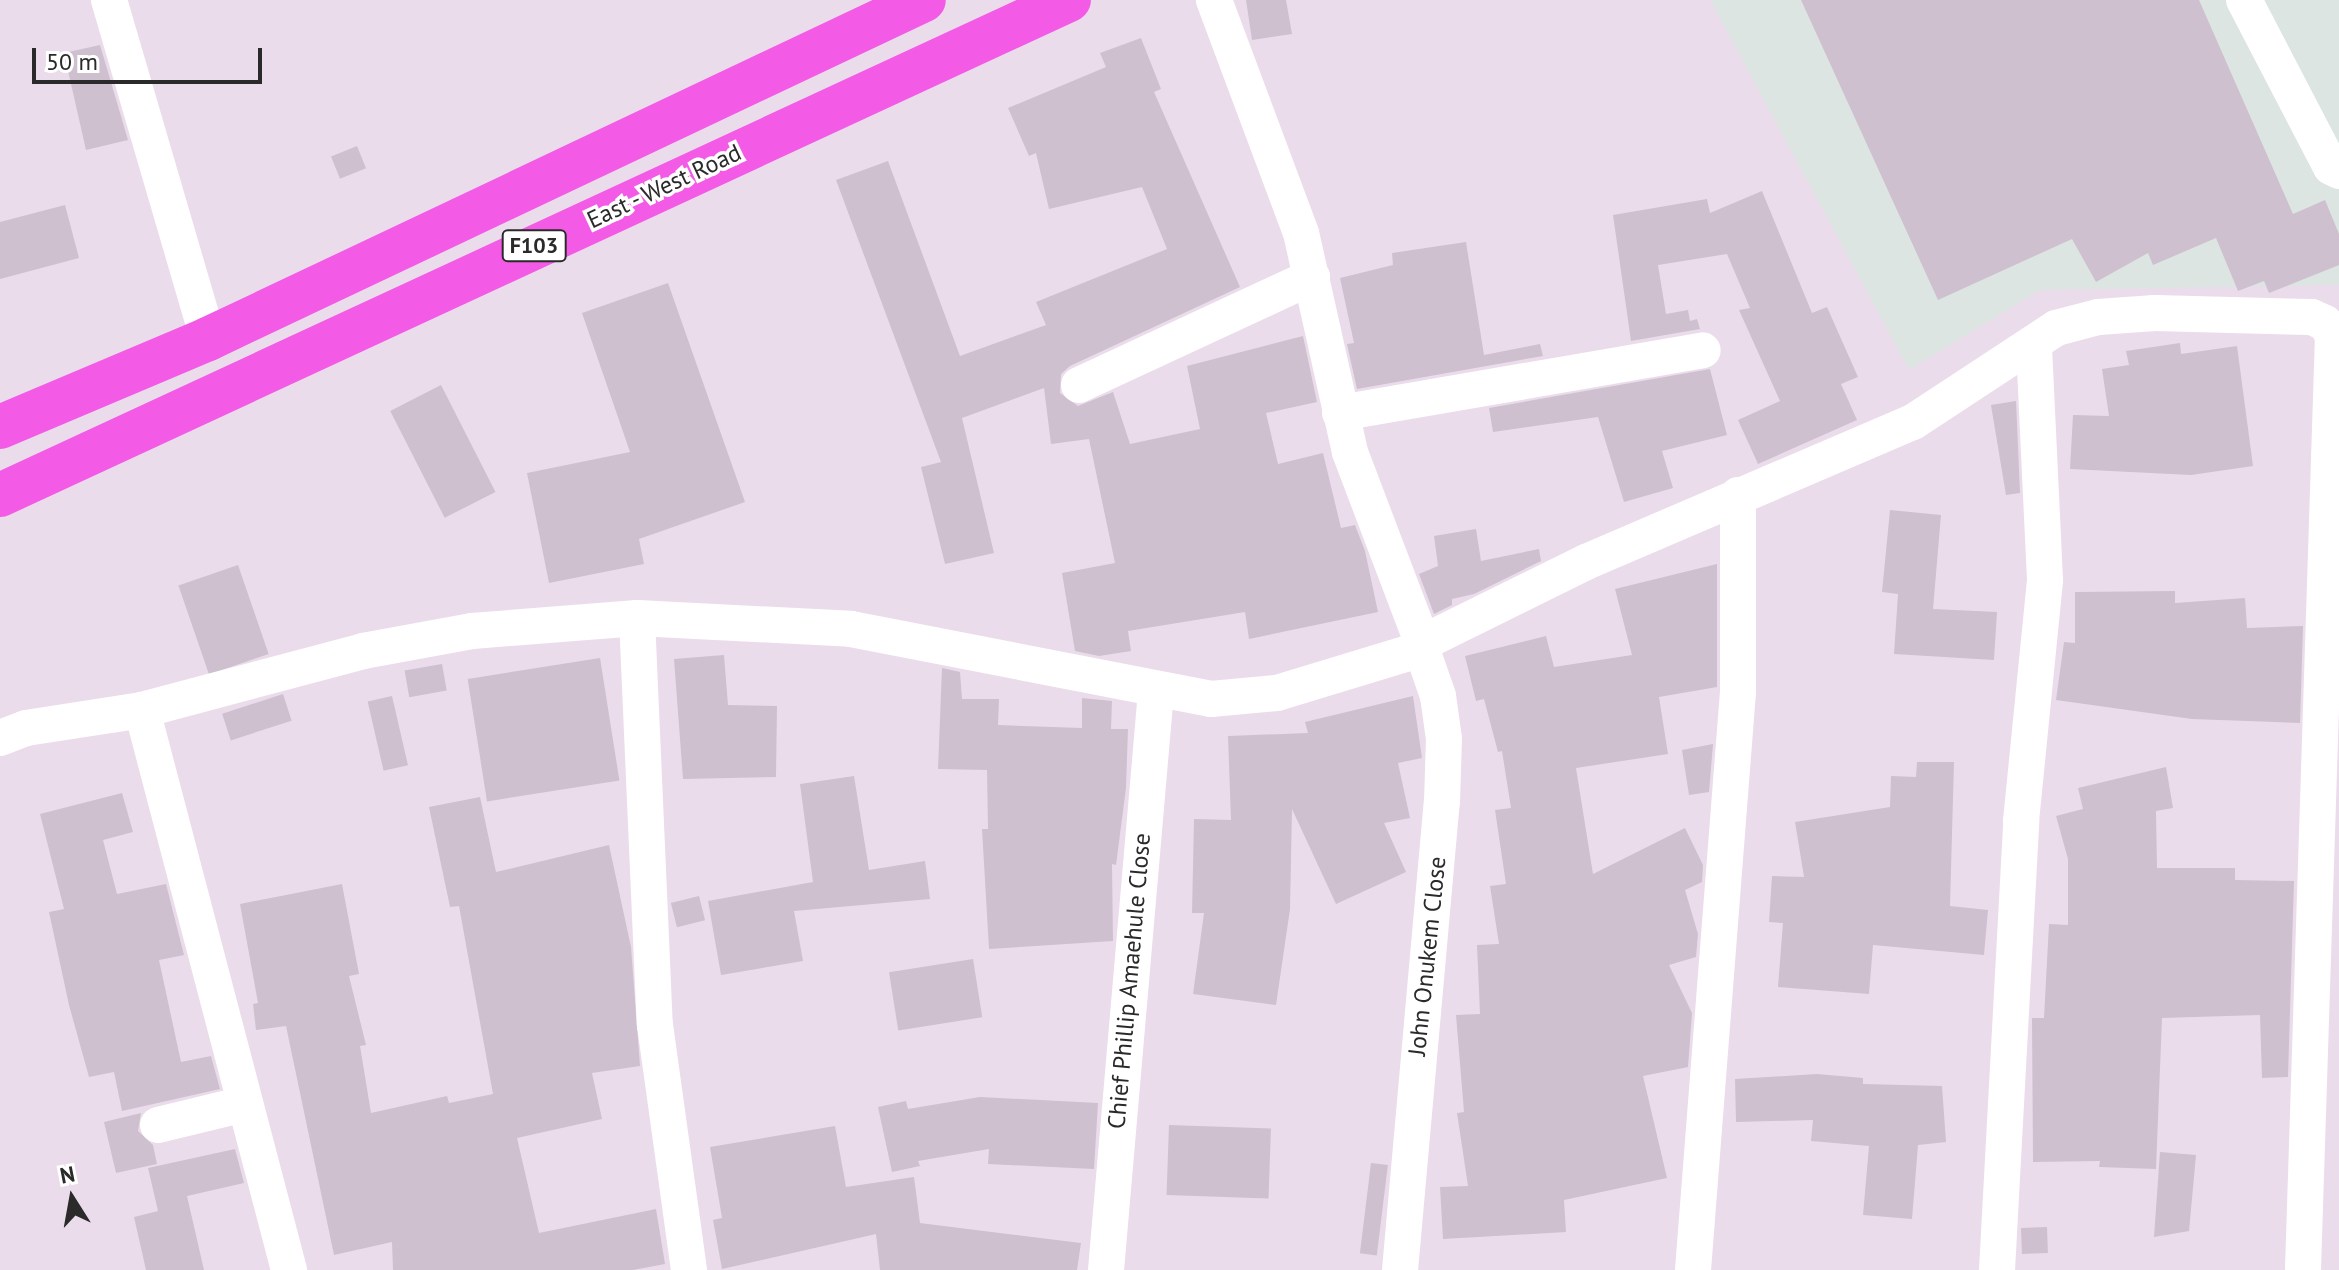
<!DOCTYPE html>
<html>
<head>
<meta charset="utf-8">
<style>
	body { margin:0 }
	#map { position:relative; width:2339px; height:1270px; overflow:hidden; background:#ebdcec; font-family:"PT Sans",sans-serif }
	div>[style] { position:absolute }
	.industrial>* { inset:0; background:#dce5e1 }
	.building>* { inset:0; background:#cec0ce; transform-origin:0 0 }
	.minor>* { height:36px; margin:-18px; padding:0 18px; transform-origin:18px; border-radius:18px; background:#fff }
	.major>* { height:44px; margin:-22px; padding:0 22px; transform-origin:22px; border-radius:22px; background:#f35ae5 }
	span { translate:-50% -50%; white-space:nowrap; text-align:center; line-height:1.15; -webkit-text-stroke:7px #fff; paint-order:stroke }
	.shield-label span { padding:2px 6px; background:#fff; border:2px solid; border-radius:6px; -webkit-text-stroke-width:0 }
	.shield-label { font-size:22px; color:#2a2a2a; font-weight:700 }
	.street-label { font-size:24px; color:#2a2a2a }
	.north { position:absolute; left:32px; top:1158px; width:80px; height:80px; -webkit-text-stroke:6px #fff; paint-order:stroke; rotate:349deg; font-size:22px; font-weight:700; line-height:32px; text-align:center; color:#2a2a2a }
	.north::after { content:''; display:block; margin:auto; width:28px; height:36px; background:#2a2a2a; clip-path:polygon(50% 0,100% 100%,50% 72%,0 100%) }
	.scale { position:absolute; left:32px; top:48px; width:230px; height:36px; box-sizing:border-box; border:4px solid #2a2a2a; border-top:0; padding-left:10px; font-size:24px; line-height:28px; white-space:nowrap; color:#2a2a2a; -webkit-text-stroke:6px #fff; paint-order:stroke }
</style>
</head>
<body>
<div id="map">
	<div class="industrial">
		<div style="clip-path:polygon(1710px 0,2339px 0,2339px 285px,2040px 290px,1909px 370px)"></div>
	</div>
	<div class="building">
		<div style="clip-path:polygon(1246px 0,1286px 0,1292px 34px,1252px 40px)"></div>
		<div style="clip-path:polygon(1801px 0,2199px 0,2293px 214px,2325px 200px,2339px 234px,2339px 265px,2269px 293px,2264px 281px,2238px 291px,2216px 238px,2153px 265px,2148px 253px,2096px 282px,2072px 239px,1938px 300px)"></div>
		<div style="clip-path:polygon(1141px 38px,1161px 89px,1154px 92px,1240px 287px,1070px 366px,1061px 374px,1060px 393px,1078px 406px,1113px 392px,1130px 444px,1200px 429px,1187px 366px,1303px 336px,1317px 402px,1266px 413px,1278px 464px,1323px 453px,1341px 528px,1355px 525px,1365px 551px,1378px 612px,1249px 639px,1245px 612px,1128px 631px,1131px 651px,1099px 656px,1075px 651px,1062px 573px,1115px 563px,1089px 439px,1051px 444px,1044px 388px,962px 418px,994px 553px,945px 564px,921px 467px,941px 462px,836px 180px,888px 161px,960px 356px,1046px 325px,1036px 302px,1167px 249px,1142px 187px,1049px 209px,1036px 153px,1029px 156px,1008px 108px,1106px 67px,1100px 53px)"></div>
		<div style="clip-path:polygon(100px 45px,128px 140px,86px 150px,64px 53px)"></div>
		<div style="left:357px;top:146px;width:24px;height:28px;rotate:68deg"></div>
		<div style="clip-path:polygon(1762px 191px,1812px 313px,1827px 307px,1858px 377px,1841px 384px,1857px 420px,1758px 464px,1738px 420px,1780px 401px,1739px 310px,1750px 308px,1727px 254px,1658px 265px,1666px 314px,1688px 310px,1690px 321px,1697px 319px,1700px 329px,1631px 341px,1613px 215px,1707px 199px,1710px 213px)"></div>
		<div style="clip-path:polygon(65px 205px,79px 258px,0 279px,0 222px)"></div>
		<div style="clip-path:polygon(1466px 242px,1484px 355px,1540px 344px,1543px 356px,1357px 389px,1347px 344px,1354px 343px,1340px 278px,1393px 265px,1392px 253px)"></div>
		<div style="clip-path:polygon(668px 283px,745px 502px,639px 539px,644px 564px,549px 583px,527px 473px,630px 452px,582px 313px)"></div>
		<div style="clip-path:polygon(2180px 343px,2181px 354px,2237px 346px,2253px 466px,2191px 475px,2070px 469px,2073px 415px,2109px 416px,2102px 369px,2129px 365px,2126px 351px)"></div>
		<div style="clip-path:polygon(1710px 369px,1727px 435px,1662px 451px,1673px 488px,1624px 502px,1598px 417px,1493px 432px,1489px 408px)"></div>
		<div style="left:441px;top:385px;width:120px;height:57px;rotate:63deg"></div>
		<div style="clip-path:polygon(2016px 401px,2020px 493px,2006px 495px,1991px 405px)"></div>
		<div style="clip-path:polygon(1890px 510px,1941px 515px,1933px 609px,1997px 612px,1994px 660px,1894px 654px,1898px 594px,1882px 592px)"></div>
		<div style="clip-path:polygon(1476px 529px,1481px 561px,1539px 549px,1541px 561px,1474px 594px,1452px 599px,1452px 605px,1434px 614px,1419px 574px,1438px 566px,1434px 536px)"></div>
		<div style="clip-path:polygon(1717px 564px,1717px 687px,1659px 697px,1668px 754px,1576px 768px,1593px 874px,1685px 828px,1703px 865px,1702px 882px,1685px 890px,1698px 934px,1696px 957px,1669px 965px,1692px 1013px,1688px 1067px,1643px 1076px,1667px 1178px,1564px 1200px,1566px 1232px,1443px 1239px,1440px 1187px,1468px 1186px,1457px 1113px,1464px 1112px,1456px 1015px,1480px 1014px,1477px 945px,1499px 944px,1490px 886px,1506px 884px,1495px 810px,1511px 808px,1502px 751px,1498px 752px,1484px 699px,1476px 701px,1465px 656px,1546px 636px,1554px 667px,1632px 655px,1615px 589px)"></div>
		<div style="left:238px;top:565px;width:94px;height:63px;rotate:71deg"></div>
		<div style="clip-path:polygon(2175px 591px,2175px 603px,2245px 598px,2247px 628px,2303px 626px,2300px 723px,2192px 719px,2056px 700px,2064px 642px,2075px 643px,2075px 592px)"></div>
		<div style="clip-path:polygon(724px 655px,728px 705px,777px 706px,776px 777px,683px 779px,674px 659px)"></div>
		<div style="left:600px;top:658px;width:124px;height:134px;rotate:81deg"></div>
		<div style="left:442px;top:664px;width:27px;height:38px;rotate:80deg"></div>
		<div style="clip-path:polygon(942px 668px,960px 672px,962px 699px,999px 699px,998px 725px,1082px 728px,1082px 698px,1112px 701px,1111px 729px,1128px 729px,1126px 788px,1116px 865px,1112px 864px,1113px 941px,989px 949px,982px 829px,988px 829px,987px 770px,938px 769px)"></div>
		<div style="left:283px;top:694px;width:28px;height:64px;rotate:72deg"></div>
		<div style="left:392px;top:696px;width:71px;height:25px;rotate:77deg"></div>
		<div style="clip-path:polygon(1413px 696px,1422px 758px,1398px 763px,1410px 818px,1384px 823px,1406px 872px,1336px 904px,1292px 809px,1290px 909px,1276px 1005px,1193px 994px,1204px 913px,1192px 913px,1194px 819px,1231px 820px,1228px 736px,1308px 733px,1305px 722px)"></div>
		<div style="clip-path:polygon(1713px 744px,1709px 792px,1689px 795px,1682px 750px)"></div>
		<div style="clip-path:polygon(1917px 762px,1954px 762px,1950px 906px,1988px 910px,1984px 955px,1873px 945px,1869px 994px,1778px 987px,1783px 923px,1769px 922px,1772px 876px,1804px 877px,1795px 822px,1890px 807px,1891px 776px,1916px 777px)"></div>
		<div style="clip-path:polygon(2166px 767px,2173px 808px,2156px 811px,2157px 868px,2235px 868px,2235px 880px,2294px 881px,2288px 1077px,2262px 1078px,2260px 1015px,2162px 1018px,2156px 1169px,2099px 1167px,2100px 1161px,2033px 1162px,2032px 1018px,2044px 1018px,2049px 924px,2068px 925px,2068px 859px,2056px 816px,2083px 809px,2078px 788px)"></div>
		<div style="clip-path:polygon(854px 776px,869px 870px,925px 861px,930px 899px,794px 911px,803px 961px,721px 975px,708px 901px,813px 882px,800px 784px)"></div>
		<div style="clip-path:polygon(122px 793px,133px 832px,103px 840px,117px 894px,166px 884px,184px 955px,159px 960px,181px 1062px,211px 1056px,220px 1089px,122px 1111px,114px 1072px,89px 1077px,69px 1005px,49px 912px,64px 909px,40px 814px)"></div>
		<div style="clip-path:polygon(480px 797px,496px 872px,609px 845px,631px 947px,640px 1066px,592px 1073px,602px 1119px,517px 1138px,539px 1233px,656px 1209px,665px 1264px,633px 1270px,393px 1270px,392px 1242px,334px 1255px,286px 1026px,256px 1030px,253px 1004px,258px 1003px,240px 904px,342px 884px,359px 974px,349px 976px,366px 1045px,360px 1046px,371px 1113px,447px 1096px,449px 1103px,493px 1094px,459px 906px,450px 907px,429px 807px)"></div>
		<div style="left:699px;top:896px;width:25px;height:29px;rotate:76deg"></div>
		<div style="left:973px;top:959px;width:59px;height:85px;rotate:81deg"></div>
		<div style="clip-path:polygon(1817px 1074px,1863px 1078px,1863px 1084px,1942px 1086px,1946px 1142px,1918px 1145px,1912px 1219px,1863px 1215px,1869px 1146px,1811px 1141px,1813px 1120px,1736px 1122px,1735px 1079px)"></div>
		<div style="clip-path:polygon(980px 1097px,1098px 1103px,1094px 1169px,988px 1164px,989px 1149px,918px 1161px,920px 1166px,892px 1172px,878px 1107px,906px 1101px,908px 1109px)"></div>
		<div style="clip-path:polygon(141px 1113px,138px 1131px,153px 1145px,157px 1164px,116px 1173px,104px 1122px)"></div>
		<div style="left:1169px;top:1125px;width:102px;height:70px;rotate:2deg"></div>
		<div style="clip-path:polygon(835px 1126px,846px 1187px,914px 1177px,920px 1223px,1081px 1243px,1077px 1270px,880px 1270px,876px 1234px,722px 1269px,713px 1220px,722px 1218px,710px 1147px)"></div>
		<div style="clip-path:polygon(235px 1149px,244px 1183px,187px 1196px,204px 1270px,146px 1270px,134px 1217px,158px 1211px,148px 1168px)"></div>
		<div style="clip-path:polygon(2160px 1152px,2196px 1155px,2189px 1231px,2154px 1237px)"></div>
		<div style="left:1371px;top:1163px;width:17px;height:91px;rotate:7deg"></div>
		<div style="left:2047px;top:1227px;width:26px;height:26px;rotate:88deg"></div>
	</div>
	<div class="minor">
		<div style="left:109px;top:0;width:353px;rotate:73.7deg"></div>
		<div style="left:2244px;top:0;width:188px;rotate:62.5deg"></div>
		<div style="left:2331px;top:167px;width:9px;rotate:27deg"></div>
		<div style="left:1079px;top:385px;width:257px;rotate:-24.9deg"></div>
		<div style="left:1340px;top:413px;width:368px;rotate:-9.8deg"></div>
		<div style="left:637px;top:618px;width:407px;rotate:87.5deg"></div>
		<div style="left:655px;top:1025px;width:247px;rotate:82.1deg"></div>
		<div style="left:142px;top:710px;width:579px;rotate:75.29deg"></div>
		<div style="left:0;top:738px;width:28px;rotate:-21deg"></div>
		<div style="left:26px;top:728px;width:117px;rotate:-8.8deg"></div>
		<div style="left:142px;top:710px;width:229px;rotate:-14.9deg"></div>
		<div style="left:363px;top:651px;width:111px;rotate:-10.4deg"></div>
		<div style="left:472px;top:631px;width:166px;rotate:-4.5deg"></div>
		<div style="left:637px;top:618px;width:214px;rotate:2.9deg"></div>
		<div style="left:851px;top:629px;width:367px;rotate:11deg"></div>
		<div style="left:1211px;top:699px;width:66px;rotate:-5.2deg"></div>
		<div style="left:1277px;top:693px;width:141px;rotate:-16.9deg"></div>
		<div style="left:1412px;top:652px;width:11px;rotate:-45deg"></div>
		<div style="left:1420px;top:644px;width:10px;rotate:-96deg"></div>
		<div style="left:1419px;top:634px;width:195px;rotate:-110.8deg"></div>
		<div style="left:1350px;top:452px;width:224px;rotate:-102.6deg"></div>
		<div style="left:1301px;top:233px;width:249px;rotate:-110.5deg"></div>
		<div style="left:158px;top:1125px;width:89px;rotate:-13.6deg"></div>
		<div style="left:1106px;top:1270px;width:580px;rotate:-85.06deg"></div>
		<div style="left:1400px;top:1270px;width:470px;rotate:-84.9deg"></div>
		<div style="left:1442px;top:802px;width:63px;rotate:-88.2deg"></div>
		<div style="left:1444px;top:739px;width:43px;rotate:-97.9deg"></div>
		<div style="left:1438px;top:696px;width:55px;rotate:-109.1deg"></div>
		<div style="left:1420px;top:644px;width:185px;rotate:-26.3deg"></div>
		<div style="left:1586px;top:562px;width:356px;rotate:-23.2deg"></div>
		<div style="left:1913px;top:422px;width:171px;rotate:-33.3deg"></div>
		<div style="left:2056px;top:328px;width:43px;rotate:-14.7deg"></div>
		<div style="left:2098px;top:317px;width:57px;rotate:-4deg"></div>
		<div style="left:2155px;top:313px;width:157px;rotate:1.5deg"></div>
		<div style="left:2312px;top:317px;width:14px;rotate:25deg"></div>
		<div style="left:2325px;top:323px;width:14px;rotate:56deg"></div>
		<div style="left:2333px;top:335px;width:935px;rotate:91.84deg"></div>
		<div style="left:1693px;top:1270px;width:580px;rotate:-85.55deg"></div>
		<div style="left:1738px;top:692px;width:197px;rotate:-90deg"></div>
		<div style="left:1997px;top:1270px;width:450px;rotate:-86.9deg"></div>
		<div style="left:2021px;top:821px;width:242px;rotate:-84.3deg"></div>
		<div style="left:2045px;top:580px;width:237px;rotate:-92.7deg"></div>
	</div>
	<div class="major">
		<div style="left:0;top:427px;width:226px;rotate:-22.9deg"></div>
		<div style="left:208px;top:339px;width:792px;rotate:-25.34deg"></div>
		<div style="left:0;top:495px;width:1178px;rotate:-24.85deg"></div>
	</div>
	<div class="shield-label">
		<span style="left:534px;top:246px">F103</span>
	</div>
	<div class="street-label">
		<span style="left:664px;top:186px;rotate:-25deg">East - West Road</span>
		<span style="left:1427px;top:956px;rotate:-84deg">John Onukem Close</span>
		<span style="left:1129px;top:981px;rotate:-85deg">Chief Phillip Amaehule Close</span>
	</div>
	<div class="north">N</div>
	<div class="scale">50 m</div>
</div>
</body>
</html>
